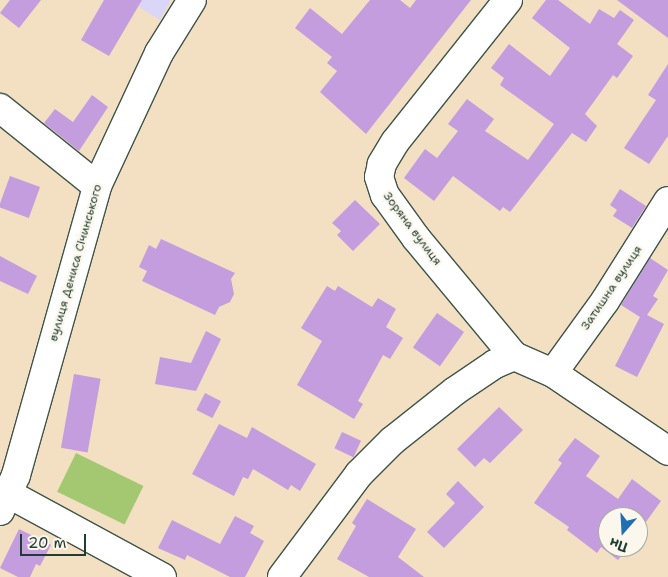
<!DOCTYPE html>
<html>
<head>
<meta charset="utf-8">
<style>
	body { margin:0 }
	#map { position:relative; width:668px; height:577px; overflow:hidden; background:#f3dfc2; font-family:"Shantell Sans",sans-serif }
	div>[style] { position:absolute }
	.built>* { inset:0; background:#dad6f7 }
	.green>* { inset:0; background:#a4c871; transform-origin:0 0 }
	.building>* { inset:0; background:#c39dde; transform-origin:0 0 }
	.roads { filter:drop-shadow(1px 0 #3f5549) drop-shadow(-1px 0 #3f5549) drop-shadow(0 1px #3f5549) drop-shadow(0 -1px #3f5549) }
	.minor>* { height:28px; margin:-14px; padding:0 14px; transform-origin:14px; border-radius:14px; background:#fff }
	span { translate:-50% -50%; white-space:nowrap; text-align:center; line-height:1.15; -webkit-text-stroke:5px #fbf7ec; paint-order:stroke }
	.street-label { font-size:12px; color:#1f3d34 }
	.north { position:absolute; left:598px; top:507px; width:50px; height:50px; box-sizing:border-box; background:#fbf7ec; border:1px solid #a3ada2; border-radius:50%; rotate:199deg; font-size:14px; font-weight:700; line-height:20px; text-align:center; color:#1f3d34 }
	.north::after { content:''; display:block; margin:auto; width:18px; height:22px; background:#1f6fb2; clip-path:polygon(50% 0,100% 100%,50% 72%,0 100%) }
	.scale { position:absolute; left:20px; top:534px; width:66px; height:22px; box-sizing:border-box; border:2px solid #1f3d34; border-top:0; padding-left:6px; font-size:15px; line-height:18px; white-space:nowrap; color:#1f3d34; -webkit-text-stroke:4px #fbf7ec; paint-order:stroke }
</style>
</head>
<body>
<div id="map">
	<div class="built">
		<div style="clip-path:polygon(128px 0,171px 0,160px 20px)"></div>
	</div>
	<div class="green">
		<div style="left:76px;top:453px;width:75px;height:43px;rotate:26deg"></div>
	</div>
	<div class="building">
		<div style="clip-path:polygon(10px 0,41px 0,19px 28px,0 13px)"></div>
		<div style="clip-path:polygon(104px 0,142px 0,109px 56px,81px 40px)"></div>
		<div style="clip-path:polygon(370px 0,400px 0,410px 8px,416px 0,471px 0,366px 134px,320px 92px,337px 71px,327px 63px,332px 57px,295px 28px,310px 8px,342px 34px)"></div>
		<div style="clip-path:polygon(546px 0,558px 0,590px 24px,599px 9px,614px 18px,620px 10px,634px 20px,617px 44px,633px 56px,617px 78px,613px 75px,585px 114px,597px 126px,586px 142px,572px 133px,510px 212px,503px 207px,500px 211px,453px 176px,434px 201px,404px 178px,425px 149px,437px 158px,458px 131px,448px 124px,467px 99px,494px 119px,485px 131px,528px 160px,554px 124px,500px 85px,504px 78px,491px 68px,509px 44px,550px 76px,570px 48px,532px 18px)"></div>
		<div style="clip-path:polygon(617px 0,668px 0,668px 38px)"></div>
		<div style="clip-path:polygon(668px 64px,668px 136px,649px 164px,624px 148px,656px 100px,648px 95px)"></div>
		<div style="clip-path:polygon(92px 95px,108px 107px,79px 151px,44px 123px,55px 109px,73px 122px)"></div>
		<div style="left:10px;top:176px;width:32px;height:33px;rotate:20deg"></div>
		<div style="clip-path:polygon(620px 189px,646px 206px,632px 228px,613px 216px,617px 210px,610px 205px)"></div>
		<div style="clip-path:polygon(355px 200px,380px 224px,353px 251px,337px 235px,341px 231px,332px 223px)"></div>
		<div style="clip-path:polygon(161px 239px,235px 273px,231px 279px,234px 294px,230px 302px,219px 307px,215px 315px,142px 281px,147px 271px,139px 267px,149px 245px,156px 249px)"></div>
		<div style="clip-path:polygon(0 256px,37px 276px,28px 294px,0 281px)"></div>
		<div style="clip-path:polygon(650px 258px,668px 270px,653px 296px,658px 299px,647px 315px,664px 324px,637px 377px,615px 366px,640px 317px,621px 305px)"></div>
		<div style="clip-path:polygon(327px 286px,335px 291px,338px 286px,372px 307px,378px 298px,396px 309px,386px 327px,403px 338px,390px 359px,383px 355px,358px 401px,363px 404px,354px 419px,297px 385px,322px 341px,301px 328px)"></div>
		<div style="left:437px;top:313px;width:33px;height:42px;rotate:35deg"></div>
		<div style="clip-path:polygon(206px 331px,221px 339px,196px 391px,155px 384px,160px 357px,191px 363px)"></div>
		<div style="left:74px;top:374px;width:27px;height:75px;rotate:10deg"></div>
		<div style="left:205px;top:393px;width:18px;height:19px;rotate:27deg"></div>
		<div style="clip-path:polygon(499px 407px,523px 430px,490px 463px,484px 458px,475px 467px,457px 449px)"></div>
		<div style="clip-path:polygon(219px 424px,247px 438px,252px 427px,316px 464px,300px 491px,291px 485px,288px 490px,253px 469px,248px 479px,243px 477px,234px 496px,192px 474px)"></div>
		<div style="left:342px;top:432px;width:21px;height:18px;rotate:25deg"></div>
		<div style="clip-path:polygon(575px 438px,600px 456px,586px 476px,618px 499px,632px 479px,661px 501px,638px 533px,638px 517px,608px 517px,608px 547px,628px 547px,618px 560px,601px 547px,597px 553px,567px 530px,569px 527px,534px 503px,562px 463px,558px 460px)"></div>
		<div style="clip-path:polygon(458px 481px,484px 507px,444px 548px,427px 532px,455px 503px,446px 494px)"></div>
		<div style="clip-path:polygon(367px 499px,416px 529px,398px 557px,424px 577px,369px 577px,337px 559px,356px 526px,352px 523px)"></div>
		<div style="clip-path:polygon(235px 516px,254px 526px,250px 533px,264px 541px,245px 577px,230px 577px,187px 555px,185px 560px,158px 548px,172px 520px,220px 544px)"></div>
		<div style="clip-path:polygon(19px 529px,51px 545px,40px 566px,36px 564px,30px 577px,18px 577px,0 568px)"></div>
	</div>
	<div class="roads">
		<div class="minor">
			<div style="left:508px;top:0;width:181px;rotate:128.5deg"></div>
			<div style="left:395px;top:142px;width:26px;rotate:121deg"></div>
			<div style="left:382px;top:164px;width:13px;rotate:103deg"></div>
			<div style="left:379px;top:177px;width:19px;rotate:72deg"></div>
			<div style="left:385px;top:195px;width:53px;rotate:54.2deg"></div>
			<div style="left:416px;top:238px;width:153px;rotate:50.3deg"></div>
			<div style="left:0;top:108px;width:124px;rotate:38.8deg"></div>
			<div style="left:553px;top:373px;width:89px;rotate:-54.2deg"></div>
			<div style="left:605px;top:301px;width:118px;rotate:-57.8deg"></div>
			<div style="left:9px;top:494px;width:174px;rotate:28.5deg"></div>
			<div style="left:0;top:511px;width:39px;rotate:-66deg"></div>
			<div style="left:16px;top:475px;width:300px;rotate:-74.3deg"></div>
			<div style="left:97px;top:186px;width:147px;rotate:-65deg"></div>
			<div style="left:159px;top:53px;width:62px;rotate:-58.1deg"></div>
			<div style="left:282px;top:577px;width:129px;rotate:-53.2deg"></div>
			<div style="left:359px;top:474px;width:47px;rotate:-45deg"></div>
			<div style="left:392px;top:441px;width:80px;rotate:-38.4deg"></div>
			<div style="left:455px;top:391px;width:48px;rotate:-34deg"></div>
			<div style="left:495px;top:364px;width:21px;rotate:-23deg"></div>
			<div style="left:514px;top:356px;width:43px;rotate:23.6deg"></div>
			<div style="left:553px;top:373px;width:139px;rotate:34.1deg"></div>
		</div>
	</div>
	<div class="street-label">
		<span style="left:412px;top:229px;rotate:53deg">Зоряна вулиця</span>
		<span style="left:76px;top:263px;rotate:-74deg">вулиця Дениса Січинського</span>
		<span style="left:612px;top:288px;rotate:-56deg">Затишна вулиця</span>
	</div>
	<div class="north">Пн</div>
	<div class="scale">20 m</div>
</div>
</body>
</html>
